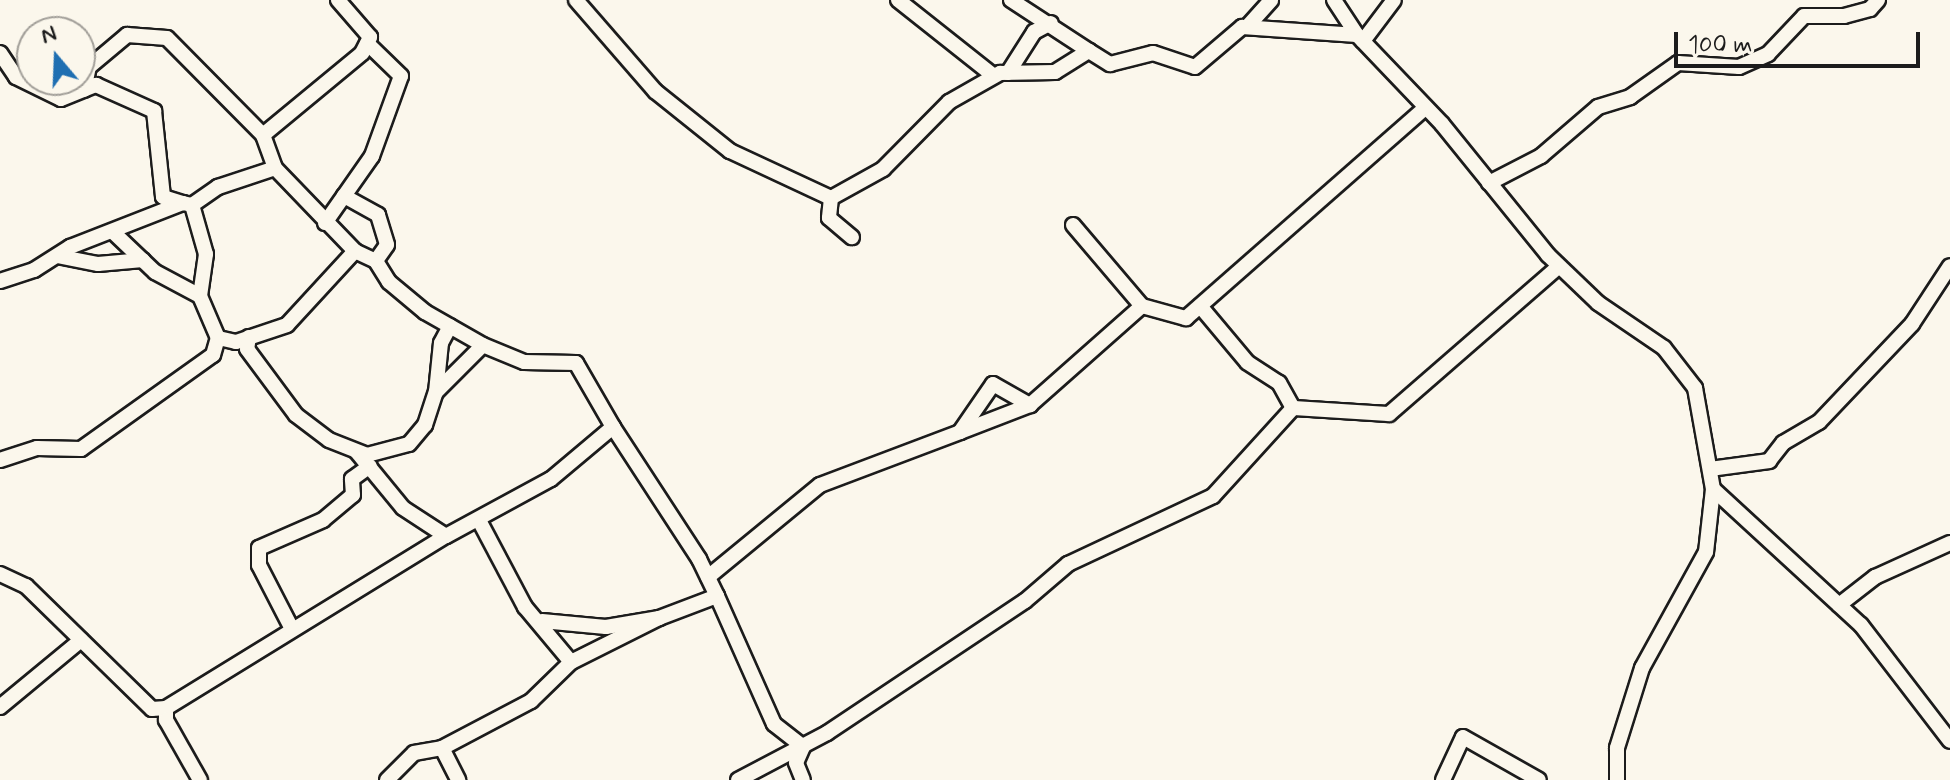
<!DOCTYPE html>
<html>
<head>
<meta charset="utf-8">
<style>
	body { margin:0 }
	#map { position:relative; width:1950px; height:780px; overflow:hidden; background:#fbf7ec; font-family:Mynerve,sans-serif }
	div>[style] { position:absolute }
	.roads { filter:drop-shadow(2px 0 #1c1c1c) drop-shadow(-2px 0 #1c1c1c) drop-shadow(0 2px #1c1c1c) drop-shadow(0 -2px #1c1c1c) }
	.minor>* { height:14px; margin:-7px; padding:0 7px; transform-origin:7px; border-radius:7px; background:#fbf7ec }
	span { translate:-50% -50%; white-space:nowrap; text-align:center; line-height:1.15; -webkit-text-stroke:6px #fbf7ec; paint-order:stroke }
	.north { position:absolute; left:16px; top:16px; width:80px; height:80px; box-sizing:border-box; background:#fbf7ec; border:2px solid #a29f99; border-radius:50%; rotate:341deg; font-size:22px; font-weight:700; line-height:32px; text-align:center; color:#1c1c1c }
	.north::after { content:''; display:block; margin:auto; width:28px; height:36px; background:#1f6fb2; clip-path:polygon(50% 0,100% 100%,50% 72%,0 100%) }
	.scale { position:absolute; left:1674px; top:32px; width:246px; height:36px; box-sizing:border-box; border:4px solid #1c1c1c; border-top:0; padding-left:10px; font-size:24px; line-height:28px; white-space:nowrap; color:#1c1c1c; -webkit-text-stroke:6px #fbf7ec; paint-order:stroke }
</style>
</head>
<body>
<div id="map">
	<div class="roads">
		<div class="minor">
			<div style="left:576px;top:0;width:121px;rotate:49deg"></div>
			<div style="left:655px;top:91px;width:96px;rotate:38.7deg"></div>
			<div style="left:730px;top:151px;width:111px;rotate:25deg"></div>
			<div style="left:831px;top:198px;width:60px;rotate:-29.1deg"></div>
			<div style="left:883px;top:169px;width:94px;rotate:-45.4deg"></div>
			<div style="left:949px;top:102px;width:59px;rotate:-29.6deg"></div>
			<div style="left:1000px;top:73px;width:55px;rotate:-1deg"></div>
			<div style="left:1055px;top:72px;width:40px;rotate:-32deg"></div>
			<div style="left:1089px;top:51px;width:25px;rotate:32deg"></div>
			<div style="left:1110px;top:64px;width:44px;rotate:-14.3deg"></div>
			<div style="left:1153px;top:53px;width:44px;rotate:18.4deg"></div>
			<div style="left:1195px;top:67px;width:62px;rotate:-40.4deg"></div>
			<div style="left:1242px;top:27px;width:115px;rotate:4deg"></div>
			<div style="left:898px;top:0;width:122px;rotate:38.4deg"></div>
			<div style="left:1011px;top:0;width:93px;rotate:33.2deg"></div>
			<div style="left:1334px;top:0;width:42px;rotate:56.7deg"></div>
			<div style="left:1357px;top:35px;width:123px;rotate:46.3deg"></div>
			<div style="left:1442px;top:124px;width:169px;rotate:51deg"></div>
			<div style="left:1548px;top:255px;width:69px;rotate:43.8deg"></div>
			<div style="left:1598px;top:303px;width:80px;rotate:34.3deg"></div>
			<div style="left:1664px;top:348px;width:51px;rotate:52.2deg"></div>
			<div style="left:1695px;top:388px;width:103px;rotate:79.9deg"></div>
			<div style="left:1713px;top:489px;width:63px;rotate:96.3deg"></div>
			<div style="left:1706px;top:552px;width:132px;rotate:118.9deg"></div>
			<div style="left:1642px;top:668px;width:84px;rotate:107.4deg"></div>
			<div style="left:1617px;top:748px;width:32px;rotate:90deg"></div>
			<div style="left:1247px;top:27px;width:36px;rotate:-48deg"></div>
			<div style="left:1363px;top:41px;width:51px;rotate:-52.9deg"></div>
			<div style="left:0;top:53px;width:29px;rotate:56deg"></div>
			<div style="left:16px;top:77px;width:50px;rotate:26.1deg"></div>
			<div style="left:61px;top:99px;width:38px;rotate:-22deg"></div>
			<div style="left:96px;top:85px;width:64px;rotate:24.1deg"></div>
			<div style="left:154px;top:111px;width:86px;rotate:84deg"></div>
			<div style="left:163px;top:197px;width:21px;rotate:17deg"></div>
			<div style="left:1008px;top:73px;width:49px;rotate:-57.6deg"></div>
			<div style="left:1034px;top:32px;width:19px;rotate:-28deg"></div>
			<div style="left:84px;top:90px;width:24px;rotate:-78deg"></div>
			<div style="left:89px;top:67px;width:50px;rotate:-40.1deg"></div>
			<div style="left:127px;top:35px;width:40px;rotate:4.3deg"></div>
			<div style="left:167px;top:38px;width:136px;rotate:45.3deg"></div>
			<div style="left:263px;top:135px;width:35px;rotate:70deg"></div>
			<div style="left:263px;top:135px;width:129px;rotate:-39.6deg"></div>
			<div style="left:362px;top:53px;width:18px;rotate:-63deg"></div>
			<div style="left:370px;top:37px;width:49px;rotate:-130.9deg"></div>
			<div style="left:1489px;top:183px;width:59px;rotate:-27.4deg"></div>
			<div style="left:1541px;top:156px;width:75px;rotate:-40.7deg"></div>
			<div style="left:1598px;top:107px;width:34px;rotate:-17deg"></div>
			<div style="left:1630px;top:97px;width:59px;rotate:-35.3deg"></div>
			<div style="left:1678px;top:63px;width:61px;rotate:3.8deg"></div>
			<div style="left:1739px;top:67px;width:32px;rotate:-24deg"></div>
			<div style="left:1768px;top:54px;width:52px;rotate:-46.5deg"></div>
			<div style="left:1804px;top:16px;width:40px"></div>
			<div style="left:1844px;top:16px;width:27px;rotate:-15deg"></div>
			<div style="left:1870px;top:9px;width:12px;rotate:-48deg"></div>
			<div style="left:344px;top:196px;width:49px;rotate:-55deg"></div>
			<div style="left:372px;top:156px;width:85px;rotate:-70.1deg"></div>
			<div style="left:401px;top:76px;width:47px;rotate:-135.9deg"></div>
			<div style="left:831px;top:198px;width:20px;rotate:96deg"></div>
			<div style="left:829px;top:218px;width:30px;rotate:40deg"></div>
			<div style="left:192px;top:205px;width:32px;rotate:-35deg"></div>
			<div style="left:218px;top:187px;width:60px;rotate:-18.4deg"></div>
			<div style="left:275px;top:168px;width:115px;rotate:46.1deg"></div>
			<div style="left:355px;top:251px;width:100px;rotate:132.6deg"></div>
			<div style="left:287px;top:325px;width:54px;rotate:161.6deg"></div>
			<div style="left:236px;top:342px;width:18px;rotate:-167deg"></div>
			<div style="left:218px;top:338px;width:46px;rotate:-113.2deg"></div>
			<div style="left:325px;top:223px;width:33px;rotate:-55deg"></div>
			<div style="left:344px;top:196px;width:39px;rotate:29deg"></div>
			<div style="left:378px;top:215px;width:31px;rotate:73deg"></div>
			<div style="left:387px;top:245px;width:19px;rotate:125deg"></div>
			<div style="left:376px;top:261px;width:23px;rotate:-155deg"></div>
			<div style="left:1073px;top:225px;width:106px;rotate:49.6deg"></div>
			<div style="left:57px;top:256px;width:42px;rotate:11deg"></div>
			<div style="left:98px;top:264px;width:45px;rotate:-5.1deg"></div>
			<div style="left:0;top:281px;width:36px;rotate:-18deg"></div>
			<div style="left:34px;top:270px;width:43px;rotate:-32.6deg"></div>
			<div style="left:70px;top:247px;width:121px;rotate:-21.3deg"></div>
			<div style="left:183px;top:203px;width:9px;rotate:13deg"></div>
			<div style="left:192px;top:205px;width:51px;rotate:74.1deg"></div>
			<div style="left:206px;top:254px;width:42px;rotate:98.1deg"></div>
			<div style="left:200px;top:296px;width:51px;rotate:-151.9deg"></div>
			<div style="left:155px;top:272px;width:58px;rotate:-136.4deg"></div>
			<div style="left:249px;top:337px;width:12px;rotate:99deg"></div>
			<div style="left:247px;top:349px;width:82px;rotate:53.4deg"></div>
			<div style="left:296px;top:415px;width:41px;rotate:37.1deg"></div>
			<div style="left:329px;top:440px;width:41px;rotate:21.5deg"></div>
			<div style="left:367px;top:455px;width:43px;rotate:-14.7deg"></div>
			<div style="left:409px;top:444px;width:25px;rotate:-50deg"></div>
			<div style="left:425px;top:425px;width:35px;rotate:-72deg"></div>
			<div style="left:436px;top:392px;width:66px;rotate:-45deg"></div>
			<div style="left:436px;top:392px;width:49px;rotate:-84.2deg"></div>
			<div style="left:441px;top:343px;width:19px;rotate:-62deg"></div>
			<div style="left:1030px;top:405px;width:149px;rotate:-41.5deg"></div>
			<div style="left:1142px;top:306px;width:46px;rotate:15.3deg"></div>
			<div style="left:1186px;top:318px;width:315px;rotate:-41.3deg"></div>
			<div style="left:1293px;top:408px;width:96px;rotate:3.6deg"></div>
			<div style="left:1389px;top:414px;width:225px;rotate:-41deg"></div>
			<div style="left:613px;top:427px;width:158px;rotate:56.9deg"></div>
			<div style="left:699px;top:559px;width:41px;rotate:64.1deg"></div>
			<div style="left:717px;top:596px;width:62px;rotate:159.2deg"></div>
			<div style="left:357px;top:452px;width:72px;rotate:50.6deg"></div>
			<div style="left:403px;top:508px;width:51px;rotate:33.1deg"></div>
			<div style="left:446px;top:536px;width:119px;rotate:-28.5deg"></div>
			<div style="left:551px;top:479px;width:81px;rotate:-40deg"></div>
			<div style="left:613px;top:427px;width:74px;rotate:-120deg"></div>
			<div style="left:576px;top:363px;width:52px;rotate:-178.9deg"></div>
			<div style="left:524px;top:362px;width:44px;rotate:-157.5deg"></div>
			<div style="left:483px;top:345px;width:67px;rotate:-150.4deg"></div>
			<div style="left:425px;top:312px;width:47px;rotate:-140.2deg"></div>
			<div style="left:389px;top:282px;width:25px;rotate:-122deg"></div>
			<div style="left:0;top:460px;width:39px;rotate:-18deg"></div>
			<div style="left:37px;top:448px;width:44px;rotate:1.3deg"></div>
			<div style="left:81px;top:449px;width:162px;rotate:-35.5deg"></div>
			<div style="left:213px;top:355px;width:18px;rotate:-74deg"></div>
			<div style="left:1710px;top:469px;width:60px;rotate:-7.7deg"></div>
			<div style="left:1769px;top:461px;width:23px;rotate:-52deg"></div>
			<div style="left:1783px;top:443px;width:42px;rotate:-30.3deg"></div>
			<div style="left:1819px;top:422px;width:135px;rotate:-46.5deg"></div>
			<div style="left:1912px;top:324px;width:69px;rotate:-56.8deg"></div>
			<div style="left:1713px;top:489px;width:201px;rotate:42.6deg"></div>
			<div style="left:1861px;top:625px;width:146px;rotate:52.5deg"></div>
			<div style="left:0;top:574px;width:29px;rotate:25deg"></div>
			<div style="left:26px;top:586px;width:176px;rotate:44.3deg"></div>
			<div style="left:152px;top:709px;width:14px;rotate:-4deg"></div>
			<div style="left:166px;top:708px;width:329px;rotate:-31.6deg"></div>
			<div style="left:708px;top:577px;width:145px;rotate:-39.4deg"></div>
			<div style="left:820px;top:485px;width:150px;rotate:-20.7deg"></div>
			<div style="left:960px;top:432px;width:58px;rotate:-55.5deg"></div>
			<div style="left:993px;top:384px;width:43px;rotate:29.6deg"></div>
			<div style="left:1030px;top:405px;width:75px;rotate:158.9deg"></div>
			<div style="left:717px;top:596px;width:140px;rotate:66deg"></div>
			<div style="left:774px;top:724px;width:37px;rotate:38deg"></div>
			<div style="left:803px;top:747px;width:17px;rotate:114deg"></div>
			<div style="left:796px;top:763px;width:18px;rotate:68deg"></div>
			<div style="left:1839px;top:605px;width:46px;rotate:-37.9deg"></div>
			<div style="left:1875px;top:577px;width:82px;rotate:-24.4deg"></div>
			<div style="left:542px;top:621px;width:64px;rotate:5.4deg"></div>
			<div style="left:606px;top:627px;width:54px;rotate:-9.6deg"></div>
			<div style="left:659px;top:618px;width:98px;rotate:153.4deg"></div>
			<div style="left:292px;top:629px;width:72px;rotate:-117.3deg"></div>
			<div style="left:259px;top:565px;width:17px;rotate:-90deg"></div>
			<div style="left:259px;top:548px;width:70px;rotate:-23.6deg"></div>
			<div style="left:323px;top:520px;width:39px;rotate:-40deg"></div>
			<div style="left:353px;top:495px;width:16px;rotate:-94deg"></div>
			<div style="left:352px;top:479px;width:22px;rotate:-36deg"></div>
			<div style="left:0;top:707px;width:105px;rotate:-39.6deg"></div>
			<div style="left:166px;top:708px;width:12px;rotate:90deg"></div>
			<div style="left:166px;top:720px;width:69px;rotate:60.5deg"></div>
			<div style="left:442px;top:748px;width:36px;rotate:63deg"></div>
			<div style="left:387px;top:780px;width:38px;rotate:-45deg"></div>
			<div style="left:414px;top:753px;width:28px;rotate:-10deg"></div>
			<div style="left:442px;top:748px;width:101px;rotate:-27.8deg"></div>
			<div style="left:531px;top:701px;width:56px;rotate:-44.3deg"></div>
			<div style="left:571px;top:662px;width:72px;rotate:-129.9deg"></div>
			<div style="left:525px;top:607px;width:98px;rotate:-117.9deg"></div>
			<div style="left:738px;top:780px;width:101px;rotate:-27.8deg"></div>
			<div style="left:827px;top:733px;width:238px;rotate:-33.7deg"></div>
			<div style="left:1025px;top:601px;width:57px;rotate:-40.7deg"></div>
			<div style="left:1068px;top:564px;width:160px;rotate:-25.1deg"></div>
			<div style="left:1213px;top:496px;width:119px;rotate:-47.7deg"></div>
			<div style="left:1293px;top:408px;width:29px;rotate:-119deg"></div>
			<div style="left:1279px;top:383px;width:38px;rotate:-147deg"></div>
			<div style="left:1247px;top:362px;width:73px;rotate:-130deg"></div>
			<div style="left:1443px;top:780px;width:47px;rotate:-65.1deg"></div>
			<div style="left:1463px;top:737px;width:87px;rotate:29.5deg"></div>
		</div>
	</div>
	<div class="north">N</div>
	<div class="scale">100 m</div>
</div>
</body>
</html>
